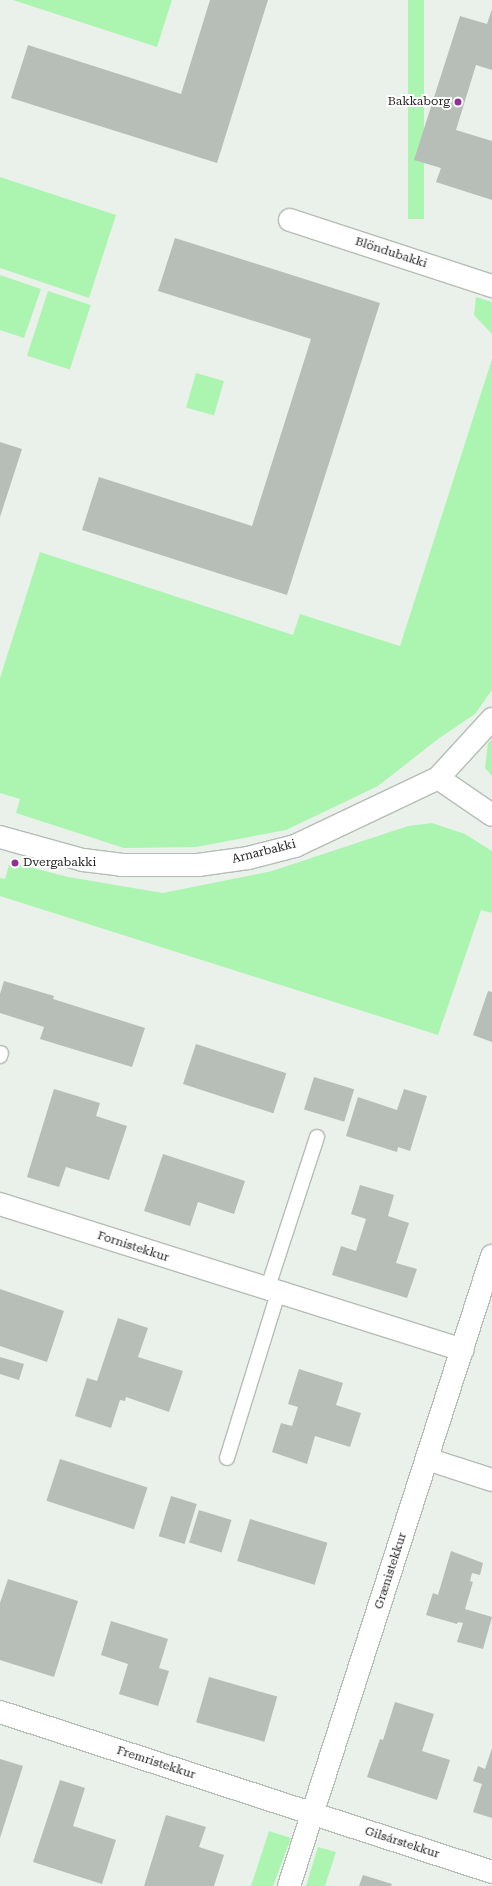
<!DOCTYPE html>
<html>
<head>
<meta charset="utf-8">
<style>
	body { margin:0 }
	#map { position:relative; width:492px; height:1886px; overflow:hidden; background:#eaf0ea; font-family:"Roboto Serif",serif }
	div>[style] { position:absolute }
	.green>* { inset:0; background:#acf5b1; transform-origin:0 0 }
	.building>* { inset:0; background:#b7bdb7; transform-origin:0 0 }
	.roads { filter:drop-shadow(1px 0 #b6bcb6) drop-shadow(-1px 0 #b6bcb6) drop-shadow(0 1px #b6bcb6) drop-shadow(0 -1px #b6bcb6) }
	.service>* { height:14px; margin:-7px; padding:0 7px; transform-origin:7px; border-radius:7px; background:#fff }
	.minor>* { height:22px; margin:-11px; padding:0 11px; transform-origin:11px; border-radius:11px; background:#fff }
	.tertiary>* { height:22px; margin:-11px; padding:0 11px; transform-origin:11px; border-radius:11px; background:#fff }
	.dots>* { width:11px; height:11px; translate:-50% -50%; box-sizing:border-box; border:2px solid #fff; border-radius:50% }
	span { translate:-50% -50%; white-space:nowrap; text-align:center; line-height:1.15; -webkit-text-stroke:4px #fff; paint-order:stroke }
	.poi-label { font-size:12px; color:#222422 }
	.right { translate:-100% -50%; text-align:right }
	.left { translate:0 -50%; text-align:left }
	.street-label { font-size:12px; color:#222422 }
</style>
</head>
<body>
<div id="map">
	<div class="green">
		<div style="clip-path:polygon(13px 0,172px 0,157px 47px)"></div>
		<div style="left:408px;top:0;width:16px;height:219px"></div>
		<div style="clip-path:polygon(0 177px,116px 215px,89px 298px,0 268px)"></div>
		<div style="clip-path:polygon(0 275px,41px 289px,24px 338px,0 330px)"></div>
		<div style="left:48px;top:291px;width:45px;height:68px;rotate:18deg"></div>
		<div style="clip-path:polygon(476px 297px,492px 302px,492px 334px,474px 315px)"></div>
		<div style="clip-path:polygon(492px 359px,492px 690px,475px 714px,438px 739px,378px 786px,286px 830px,196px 847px,124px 848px,16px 813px,20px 799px,0 793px,0 678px,40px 552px,293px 635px,300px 614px,400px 646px)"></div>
		<div style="left:196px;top:373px;width:29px;height:36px;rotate:16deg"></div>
		<div style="clip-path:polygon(492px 739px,492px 776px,485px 768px,488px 743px)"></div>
		<div style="clip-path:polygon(432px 823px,465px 834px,492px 851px,492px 913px,481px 910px,438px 1035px,0 896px,0 878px,5px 879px,10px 862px,68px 877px,163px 893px,272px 871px,408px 826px)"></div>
		<div style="clip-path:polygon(269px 1831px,291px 1838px,273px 1886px,251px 1886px)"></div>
		<div style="clip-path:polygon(318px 1847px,336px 1852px,325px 1886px,306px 1886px)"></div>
	</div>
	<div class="building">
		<div style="clip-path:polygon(210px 0,268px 0,217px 163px,11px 98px,28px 45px,181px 94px)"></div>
		<div style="clip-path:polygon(492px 9px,492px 70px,476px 65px,456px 130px,492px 141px,492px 200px,436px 182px,441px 168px,414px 160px,460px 16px,487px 24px)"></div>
		<div style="clip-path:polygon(175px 238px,380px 303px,287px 595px,82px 530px,99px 477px,252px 526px,311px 339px,158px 291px)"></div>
		<div style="clip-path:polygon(0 442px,22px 449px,0 517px)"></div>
		<div style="clip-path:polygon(4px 981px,54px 996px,53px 999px,145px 1028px,132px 1067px,40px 1039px,44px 1027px,0 1013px,0 994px)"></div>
		<div style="clip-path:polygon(488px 991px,492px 992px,492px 1042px,473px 1035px)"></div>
		<div style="left:196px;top:1044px;width:95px;height:42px;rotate:18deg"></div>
		<div style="left:314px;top:1077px;width:42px;height:34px;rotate:17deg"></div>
		<div style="clip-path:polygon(54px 1089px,100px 1103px,96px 1116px,127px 1126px,109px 1180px,66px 1167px,59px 1187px,27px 1177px)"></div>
		<div style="clip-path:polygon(404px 1089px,427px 1096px,410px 1151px,398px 1147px,397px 1152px,346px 1136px,358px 1097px,397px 1110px)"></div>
		<div style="clip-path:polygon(163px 1154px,245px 1181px,234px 1214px,198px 1202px,190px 1226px,144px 1211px)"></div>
		<div style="clip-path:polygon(360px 1185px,394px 1195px,388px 1216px,409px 1223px,396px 1263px,417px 1269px,407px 1298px,332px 1275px,341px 1246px,356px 1251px,366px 1219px,351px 1214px)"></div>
		<div style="clip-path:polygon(0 1289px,64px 1311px,47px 1362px,0 1346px)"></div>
		<div style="clip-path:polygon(118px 1318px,148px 1328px,138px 1357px,183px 1371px,169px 1412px,126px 1397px,125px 1401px,120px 1400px,111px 1428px,75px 1416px,87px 1378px,97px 1381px)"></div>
		<div style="clip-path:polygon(0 1357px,24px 1364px,19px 1380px,0 1374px)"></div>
		<div style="clip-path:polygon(299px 1369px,343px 1383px,336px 1405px,361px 1413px,350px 1447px,315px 1436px,307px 1464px,272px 1452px,281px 1423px,292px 1426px,298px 1407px,288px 1404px)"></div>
		<div style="left:60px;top:1459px;width:92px;height:44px;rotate:18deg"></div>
		<div style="left:171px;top:1496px;width:27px;height:42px;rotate:17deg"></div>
		<div style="left:199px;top:1510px;width:34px;height:34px;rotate:17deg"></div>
		<div style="left:250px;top:1519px;width:81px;height:44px;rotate:17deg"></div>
		<div style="clip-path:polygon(451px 1551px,483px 1563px,480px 1575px,472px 1573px,470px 1581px,473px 1582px,465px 1609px,492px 1617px,483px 1649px,457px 1642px,463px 1623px,458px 1622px,457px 1624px,426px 1615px,433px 1593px,438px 1595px)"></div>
		<div style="clip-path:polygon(8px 1579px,78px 1601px,54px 1677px,0 1660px,0 1603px)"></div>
		<div style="clip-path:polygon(111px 1621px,168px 1639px,159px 1668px,169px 1671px,158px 1706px,119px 1694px,128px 1664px,101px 1655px)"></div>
		<div style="left:209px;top:1677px;width:71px;height:47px;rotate:16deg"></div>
		<div style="clip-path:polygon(395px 1702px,434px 1714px,422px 1751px,450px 1760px,437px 1800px,367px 1777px,380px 1739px,383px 1740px)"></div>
		<div style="clip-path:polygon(492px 1748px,492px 1818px,473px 1812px,482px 1784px,473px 1781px,478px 1766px,485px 1769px)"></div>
		<div style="clip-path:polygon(0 1759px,23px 1766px,0 1838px)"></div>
		<div style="clip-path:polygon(60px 1780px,85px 1788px,73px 1826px,116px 1840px,102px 1884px,33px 1862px)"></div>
		<div style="clip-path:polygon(166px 1815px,206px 1827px,199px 1847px,224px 1855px,214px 1886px,144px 1886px)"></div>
		<div style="clip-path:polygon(363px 1875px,392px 1884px,391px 1886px,359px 1886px)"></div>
	</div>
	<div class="roads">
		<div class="service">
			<div style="left:0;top:1056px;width:3px;rotate:-72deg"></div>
			<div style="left:267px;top:1290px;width:161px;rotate:-71.9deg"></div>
			<div style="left:227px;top:1458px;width:173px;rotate:-72.8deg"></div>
		</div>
		<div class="minor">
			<div style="left:290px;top:220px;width:213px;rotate:18.1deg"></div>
			<div style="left:438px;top:778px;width:80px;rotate:-47.5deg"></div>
			<div style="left:0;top:1204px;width:485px;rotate:17.5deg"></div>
			<div style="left:427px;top:1459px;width:68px;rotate:17.9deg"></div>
			<div style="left:0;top:1712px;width:517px;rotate:18.01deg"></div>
			<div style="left:289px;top:1886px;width:662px;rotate:-72.14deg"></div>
		</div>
		<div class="tertiary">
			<div style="left:0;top:837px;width:86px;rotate:15.5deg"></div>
			<div style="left:83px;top:860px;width:38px;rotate:7deg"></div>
			<div style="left:121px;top:865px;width:77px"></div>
			<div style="left:198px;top:865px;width:50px;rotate:-8deg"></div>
			<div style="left:248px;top:858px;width:49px;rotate:-14.3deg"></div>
			<div style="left:295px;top:846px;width:158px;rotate:-25.4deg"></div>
			<div style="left:438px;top:778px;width:65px;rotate:34.4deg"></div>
		</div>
	</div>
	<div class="dots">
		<div style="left:458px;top:102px;background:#922f96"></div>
		<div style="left:15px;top:863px;background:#922f96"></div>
	</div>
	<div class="poi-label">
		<span class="right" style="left:450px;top:102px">Bakkaborg</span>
		<span class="left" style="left:23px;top:863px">Dvergabakki</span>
	</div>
	<div class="street-label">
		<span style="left:391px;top:253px;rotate:18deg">Blöndubakki</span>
		<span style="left:264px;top:852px;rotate:-14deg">Arnarbakki</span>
		<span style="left:133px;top:1247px;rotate:18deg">Fornistekkur</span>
		<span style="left:391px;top:1571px;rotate:-72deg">Grænistekkur</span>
		<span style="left:156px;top:1763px;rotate:18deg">Fremristekkur</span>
		<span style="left:402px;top:1843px;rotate:18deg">Gilsárstekkur</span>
	</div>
</div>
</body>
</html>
